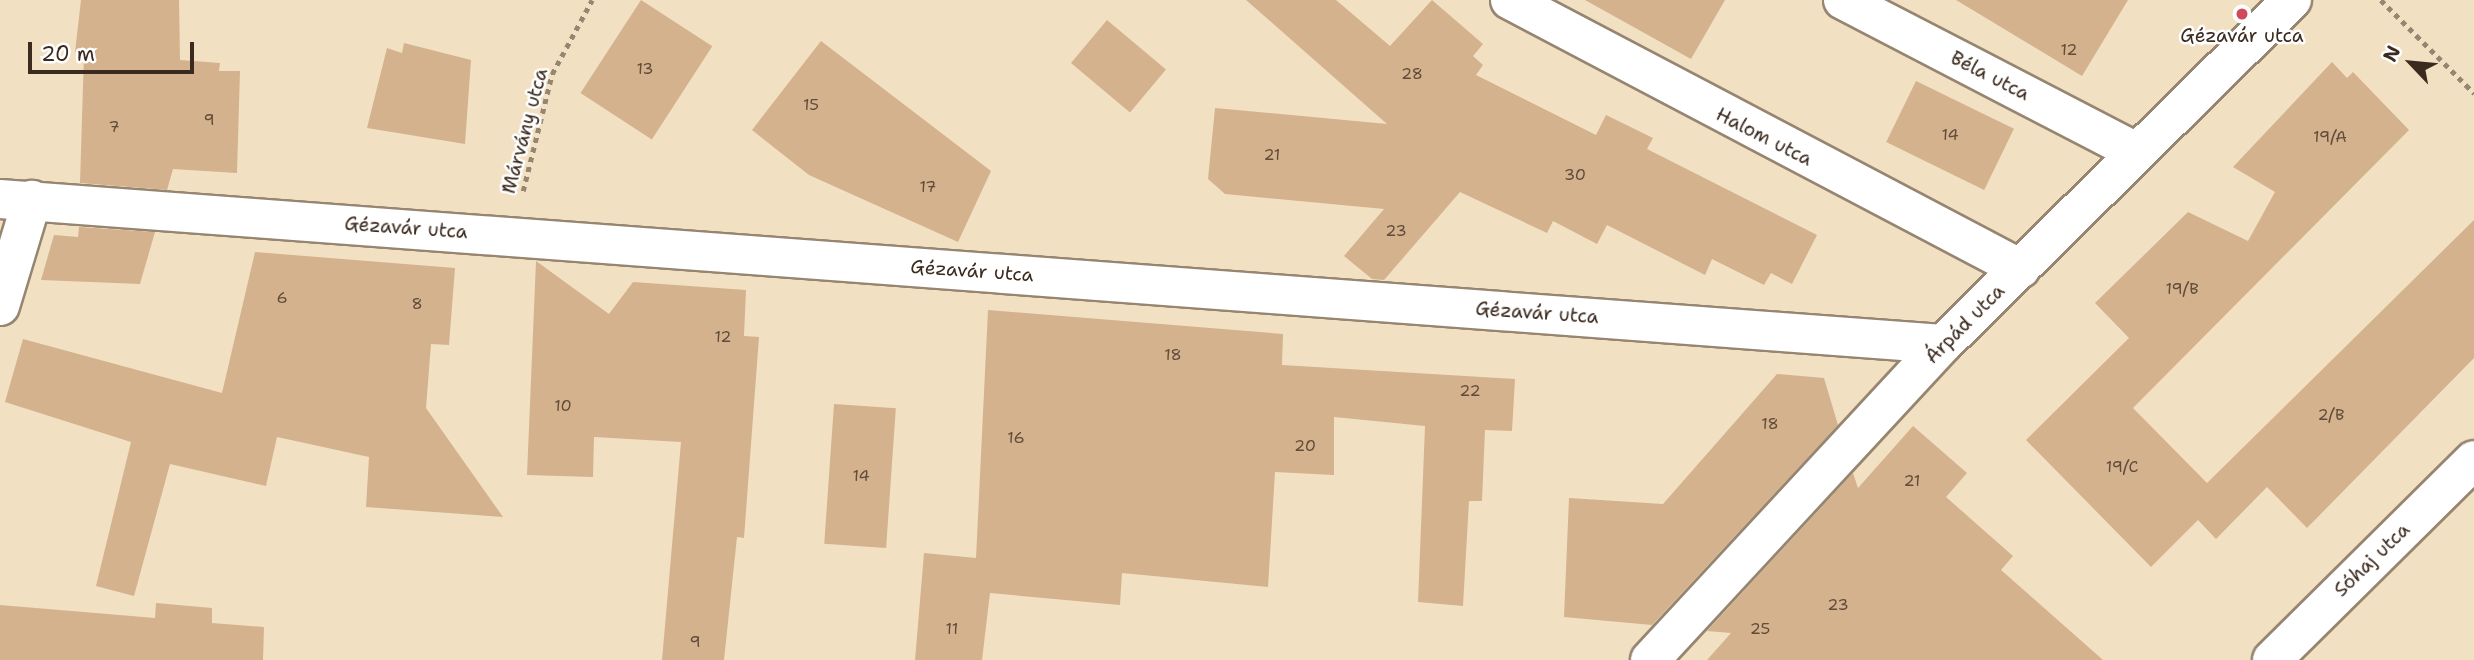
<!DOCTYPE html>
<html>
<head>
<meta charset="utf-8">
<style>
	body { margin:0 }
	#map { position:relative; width:2474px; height:660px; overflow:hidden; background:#f2e0c3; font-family:"Shantell Sans",sans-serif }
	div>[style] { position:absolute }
	.building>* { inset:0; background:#d4b28d; transform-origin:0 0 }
	.path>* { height:4.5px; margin-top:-2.25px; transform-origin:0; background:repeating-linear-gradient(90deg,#968570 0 5px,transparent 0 10px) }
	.roads { filter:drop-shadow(2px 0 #968570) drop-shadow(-2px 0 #968570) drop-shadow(0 2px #968570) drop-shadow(0 -2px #968570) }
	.minor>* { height:38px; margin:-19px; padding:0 19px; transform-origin:19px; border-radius:19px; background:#fff }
	.dots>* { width:19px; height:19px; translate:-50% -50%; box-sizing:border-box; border:4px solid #fff; border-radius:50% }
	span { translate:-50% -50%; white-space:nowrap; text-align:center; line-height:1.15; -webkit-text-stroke:5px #fff; paint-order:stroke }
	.number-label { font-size:16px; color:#614c3a }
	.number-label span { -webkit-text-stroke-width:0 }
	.poi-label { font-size:19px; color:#3b2a1e }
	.street-label { font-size:19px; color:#3b2a1e }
	.north { position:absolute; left:2376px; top:28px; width:70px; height:70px; -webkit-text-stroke:5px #fff; paint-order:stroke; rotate:296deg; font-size:19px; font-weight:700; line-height:28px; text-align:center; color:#3b2a1e }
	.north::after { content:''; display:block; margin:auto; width:24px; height:32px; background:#3b2a1e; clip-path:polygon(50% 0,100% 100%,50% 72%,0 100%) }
	.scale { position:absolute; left:28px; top:42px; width:166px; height:32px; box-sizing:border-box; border:4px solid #3b2a1e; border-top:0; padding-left:9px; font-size:21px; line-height:24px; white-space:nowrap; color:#3b2a1e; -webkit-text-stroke:5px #fff; paint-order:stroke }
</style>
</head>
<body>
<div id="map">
	<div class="building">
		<div style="clip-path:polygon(81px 0,179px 0,180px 60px,220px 63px,219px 71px,240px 71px,237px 173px,173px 169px,167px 190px,80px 183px,84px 53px,75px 52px)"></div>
		<div style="left:641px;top:0;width:85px;height:111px;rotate:33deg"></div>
		<div style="clip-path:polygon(1246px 0,1336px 0,1390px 46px,1432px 0,1483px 44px,1473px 56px,1483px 65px,1476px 75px,1596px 135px,1606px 115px,1653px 138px,1647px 149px,1817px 235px,1792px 284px,1771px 273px,1764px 285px,1712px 259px,1705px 275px,1607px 225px,1597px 244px,1553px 221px,1547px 233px,1460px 192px,1384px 280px,1372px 279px,1344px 256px,1384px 209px,1225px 194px,1208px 179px,1215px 108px,1387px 124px)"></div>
		<div style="clip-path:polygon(1585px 0,1725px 0,1691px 59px)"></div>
		<div style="clip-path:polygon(1956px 0,2128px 0,2082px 76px)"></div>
		<div style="left:1107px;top:20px;width:77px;height:56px;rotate:40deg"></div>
		<div style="clip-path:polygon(821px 41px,991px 171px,958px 242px,809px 175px,752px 130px)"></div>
		<div style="clip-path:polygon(404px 43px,471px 60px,465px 144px,367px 128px,387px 48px,402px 53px)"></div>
		<div style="clip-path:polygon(2332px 62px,2347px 78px,2353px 72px,2409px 130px,2133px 408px,2207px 483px,2474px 220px,2474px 358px,2307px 528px,2267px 487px,2216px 539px,2198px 520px,2151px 567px,2026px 440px,2129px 338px,2095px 303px,2188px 212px,2248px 241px,2275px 192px,2233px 167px)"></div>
		<div style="left:1916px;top:81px;width:109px;height:68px;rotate:26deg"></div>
		<div style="clip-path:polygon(79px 227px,155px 232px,140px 284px,41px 280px,54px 235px,78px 237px)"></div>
		<div style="clip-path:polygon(255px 252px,455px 268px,449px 345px,431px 344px,426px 408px,503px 517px,366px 507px,369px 457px,277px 437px,266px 486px,170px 464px,134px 596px,96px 586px,131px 442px,5px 402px,23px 339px,222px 393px)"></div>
		<div style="clip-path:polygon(536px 261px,609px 314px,633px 282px,746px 290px,744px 336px,759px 337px,744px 538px,737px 537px,724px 660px,662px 660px,681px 442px,594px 437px,593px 477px,527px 475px)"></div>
		<div style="clip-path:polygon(988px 310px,1283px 334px,1282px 365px,1515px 379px,1512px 431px,1485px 430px,1482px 501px,1469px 501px,1463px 606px,1418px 602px,1425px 426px,1334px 417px,1334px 475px,1275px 472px,1268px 587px,1122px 573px,1120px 605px,990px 593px,982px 660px,915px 660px,924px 553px,976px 558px)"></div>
		<div style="clip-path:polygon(1777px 374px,1824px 378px,1838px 425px,1652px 625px,1564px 617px,1569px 498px,1663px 504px)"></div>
		<div style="left:834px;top:404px;width:62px;height:140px;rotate:4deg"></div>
		<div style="clip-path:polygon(1913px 426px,1967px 473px,1946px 497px,2013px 556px,2001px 570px,2103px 660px,1707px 660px,1731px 633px,1707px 631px,1853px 473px,1858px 488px)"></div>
		<div style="clip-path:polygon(156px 603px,212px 608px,212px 623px,264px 627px,263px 660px,0 660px,0 605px,155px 618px)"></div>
	</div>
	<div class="path">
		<div style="left:2381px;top:0;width:132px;rotate:45deg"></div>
		<div style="left:523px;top:191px;width:121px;rotate:-76.1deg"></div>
		<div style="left:552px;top:74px;width:84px;rotate:-61.6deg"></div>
	</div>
	<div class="roads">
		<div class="minor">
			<div style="left:1510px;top:0;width:577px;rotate:27.76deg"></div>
			<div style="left:1843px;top:0;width:330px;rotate:27.4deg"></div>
			<div style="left:0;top:199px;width:1948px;rotate:4.27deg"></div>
			<div style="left:0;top:306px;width:111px;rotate:-73.2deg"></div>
			<div style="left:1650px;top:660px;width:431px;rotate:-47.2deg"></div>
			<div style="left:1943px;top:344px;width:490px;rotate:-44.6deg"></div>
			<div style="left:2272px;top:660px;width:284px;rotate:-44.7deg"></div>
		</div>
	</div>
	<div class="dots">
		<div style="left:2242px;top:14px;background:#d1495b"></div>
	</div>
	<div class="number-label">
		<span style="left:2069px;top:50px">12</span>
		<span style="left:645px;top:69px">13</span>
		<span style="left:1412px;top:74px">28</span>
		<span style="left:811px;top:105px">15</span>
		<span style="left:209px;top:120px">9</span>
		<span style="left:114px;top:127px">7</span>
		<span style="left:1950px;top:135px">14</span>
		<span style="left:2330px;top:137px">19/A</span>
		<span style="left:1272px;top:155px">21</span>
		<span style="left:1575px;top:175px">30</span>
		<span style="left:928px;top:187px">17</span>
		<span style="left:1396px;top:231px">23</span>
		<span style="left:2182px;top:289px">19/B</span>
		<span style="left:282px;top:298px">6</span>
		<span style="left:417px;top:304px">8</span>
		<span style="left:723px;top:337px">12</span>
		<span style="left:1173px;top:355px">18</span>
		<span style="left:1470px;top:391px">22</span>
		<span style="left:563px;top:406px">10</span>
		<span style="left:2331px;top:415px">2/B</span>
		<span style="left:1770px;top:424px">18</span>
		<span style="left:1016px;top:438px">16</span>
		<span style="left:1305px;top:446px">20</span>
		<span style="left:2122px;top:467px">19/C</span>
		<span style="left:861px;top:476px">14</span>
		<span style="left:1912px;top:481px">21</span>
		<span style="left:1838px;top:605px">23</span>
		<span style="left:952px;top:629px">11</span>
		<span style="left:1760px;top:629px">25</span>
		<span style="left:695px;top:642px">9</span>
	</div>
	<div class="poi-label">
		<span style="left:2242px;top:36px">Gézavár utca</span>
	</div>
	<div class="street-label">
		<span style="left:1990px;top:76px;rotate:27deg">Béla utca</span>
		<span style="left:525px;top:131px;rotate:-75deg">Márvány utca</span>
		<span style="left:1764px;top:137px;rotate:27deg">Halom utca</span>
		<span style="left:406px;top:228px;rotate:4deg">Gézavár utca</span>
		<span style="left:972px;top:271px;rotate:4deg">Gézavár utca</span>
		<span style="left:1537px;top:313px;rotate:4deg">Gézavár utca</span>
		<span style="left:1965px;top:324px;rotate:-45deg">Árpád utca</span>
		<span style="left:2372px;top:560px;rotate:-44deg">Sóhaj utca</span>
	</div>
	<div class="north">N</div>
	<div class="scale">20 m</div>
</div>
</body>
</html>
